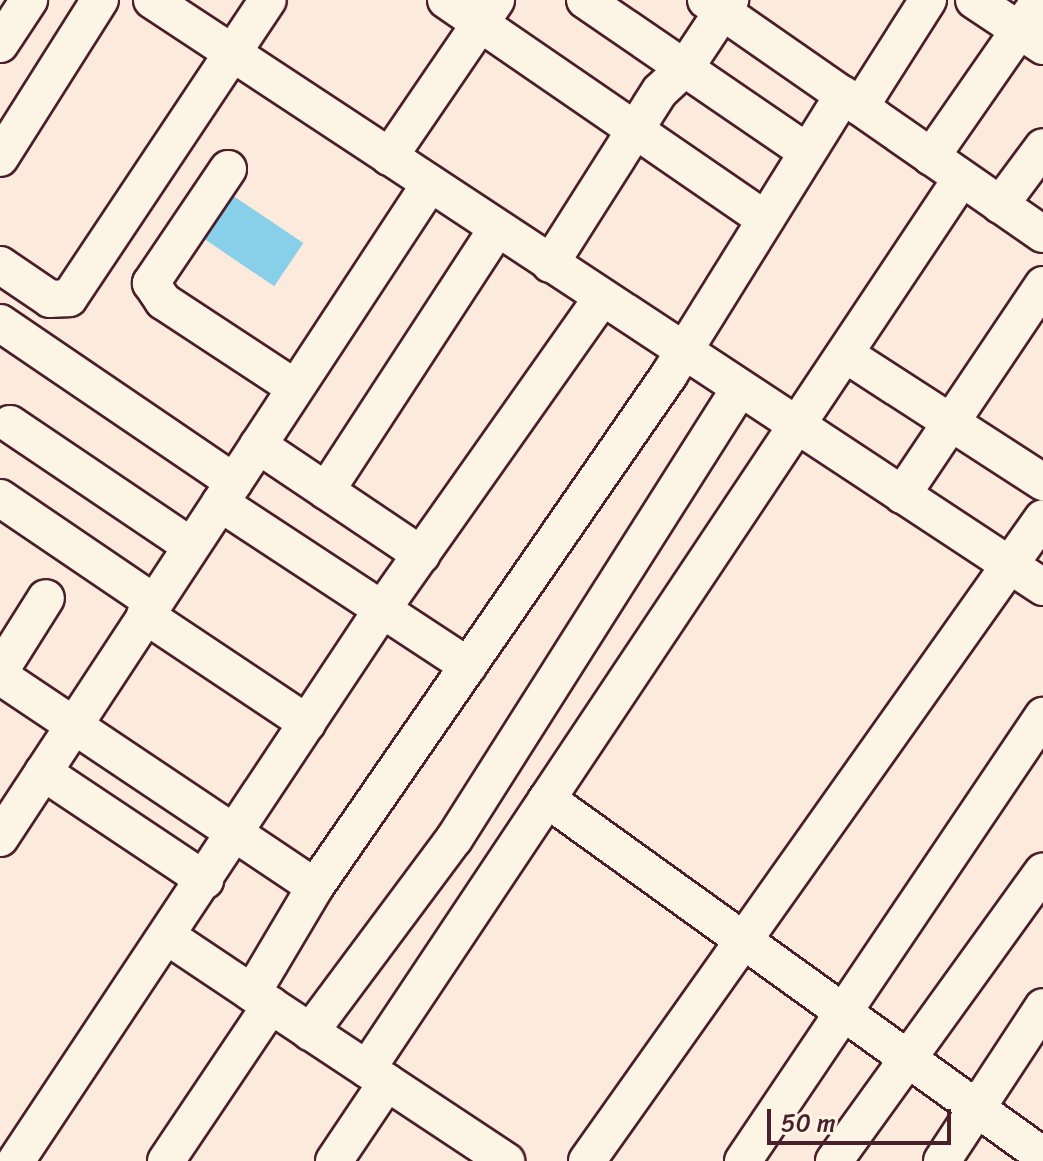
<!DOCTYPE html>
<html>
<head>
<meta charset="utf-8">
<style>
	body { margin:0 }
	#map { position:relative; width:1043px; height:1161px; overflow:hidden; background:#fceadc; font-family:Sriracha,sans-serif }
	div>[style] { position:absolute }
	.water>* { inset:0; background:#88cfe9; transform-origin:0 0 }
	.roads { filter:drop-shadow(2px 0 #4a1f2b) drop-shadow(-2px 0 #4a1f2b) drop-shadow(0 2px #4a1f2b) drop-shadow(0 -2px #4a1f2b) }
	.minor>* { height:36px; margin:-18px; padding:0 18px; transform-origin:18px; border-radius:18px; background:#fcf5e5 }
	span { translate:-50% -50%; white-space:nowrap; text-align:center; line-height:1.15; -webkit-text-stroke:6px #fcf5e5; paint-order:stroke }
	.scale { position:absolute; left:767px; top:1109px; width:184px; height:36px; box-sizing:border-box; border:4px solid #4a1f2b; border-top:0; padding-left:10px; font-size:24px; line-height:28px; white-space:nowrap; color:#4a1f2b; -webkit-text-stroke:6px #fcf5e5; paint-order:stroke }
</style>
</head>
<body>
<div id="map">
	<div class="water">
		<div style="left:232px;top:195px;width:86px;height:52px;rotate:34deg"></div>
	</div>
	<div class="roads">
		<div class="minor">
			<div style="left:152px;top:0;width:1067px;rotate:33.38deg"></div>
			<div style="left:446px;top:0;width:385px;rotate:34.5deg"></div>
			<div style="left:585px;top:0;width:269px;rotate:34.4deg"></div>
			<div style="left:706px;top:0;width:410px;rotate:34.8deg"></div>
			<div style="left:974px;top:0;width:83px;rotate:33.7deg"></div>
			<div style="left:0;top:44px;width:53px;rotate:-56.6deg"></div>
			<div style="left:860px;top:107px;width:127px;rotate:-57.6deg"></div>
			<div style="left:389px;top:157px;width:190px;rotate:-55.7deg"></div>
			<div style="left:931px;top:157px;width:191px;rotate:-55.2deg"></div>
			<div style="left:0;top:158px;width:187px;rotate:-57.7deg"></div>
			<div style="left:228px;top:169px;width:138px;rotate:124deg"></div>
			<div style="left:151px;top:283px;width:22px;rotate:56deg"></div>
			<div style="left:163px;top:301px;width:157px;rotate:33.3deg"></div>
			<div style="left:1000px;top:205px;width:72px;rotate:-53.4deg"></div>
			<div style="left:550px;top:264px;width:205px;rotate:-57.6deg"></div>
			<div style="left:660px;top:91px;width:34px;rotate:-43deg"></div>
			<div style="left:685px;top:68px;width:82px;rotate:-56.5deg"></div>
			<div style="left:0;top:265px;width:60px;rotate:34.2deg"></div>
			<div style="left:50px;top:299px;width:19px;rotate:-3deg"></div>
			<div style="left:69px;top:298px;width:358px;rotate:-56.3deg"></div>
			<div style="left:0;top:323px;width:283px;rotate:34.2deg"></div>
			<div style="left:845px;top:354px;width:236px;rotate:32.9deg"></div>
			<div style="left:10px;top:424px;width:218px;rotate:34deg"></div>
			<div style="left:258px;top:445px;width:197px;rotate:33.9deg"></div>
			<div style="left:326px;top:491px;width:313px;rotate:-56.9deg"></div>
			<div style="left:902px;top:495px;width:253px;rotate:-56.1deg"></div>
			<div style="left:0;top:498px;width:185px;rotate:34.2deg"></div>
			<div style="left:220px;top:503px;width:297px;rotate:33.3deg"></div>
			<div style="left:145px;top:615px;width:195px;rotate:33.7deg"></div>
			<div style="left:0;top:671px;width:86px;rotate:-57.8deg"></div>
			<div style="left:0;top:676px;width:379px;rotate:33.8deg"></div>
			<div style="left:315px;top:887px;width:123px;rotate:120.7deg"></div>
			<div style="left:252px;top:993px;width:305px;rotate:33.5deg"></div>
			<div style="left:43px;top:772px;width:195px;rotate:33.7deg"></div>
			<div style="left:547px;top:799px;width:611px;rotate:35.74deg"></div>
			<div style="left:0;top:838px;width:783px;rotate:-56.68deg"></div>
			<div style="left:315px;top:887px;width:622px;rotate:-55.34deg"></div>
			<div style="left:669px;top:375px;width:330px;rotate:-58.1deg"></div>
			<div style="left:167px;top:936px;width:102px;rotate:33.8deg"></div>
			<div style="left:310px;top:1032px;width:241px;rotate:-53.3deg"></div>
			<div style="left:454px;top:839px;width:534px;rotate:-57.62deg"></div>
			<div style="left:367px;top:1069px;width:1070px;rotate:-56.28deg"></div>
			<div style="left:16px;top:1161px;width:660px;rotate:-56.43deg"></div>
			<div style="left:381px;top:611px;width:383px;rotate:-54.8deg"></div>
			<div style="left:166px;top:1161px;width:188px;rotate:-56.1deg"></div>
			<div style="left:334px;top:1161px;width:95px;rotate:-56.1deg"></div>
			<div style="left:587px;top:1161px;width:788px;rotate:-54.66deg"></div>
			<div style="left:743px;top:1161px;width:537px;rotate:-56.01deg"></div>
			<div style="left:834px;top:1161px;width:357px;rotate:-54.2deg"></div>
			<div style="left:942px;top:1161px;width:184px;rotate:-56.7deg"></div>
		</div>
	</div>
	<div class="scale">50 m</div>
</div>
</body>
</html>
